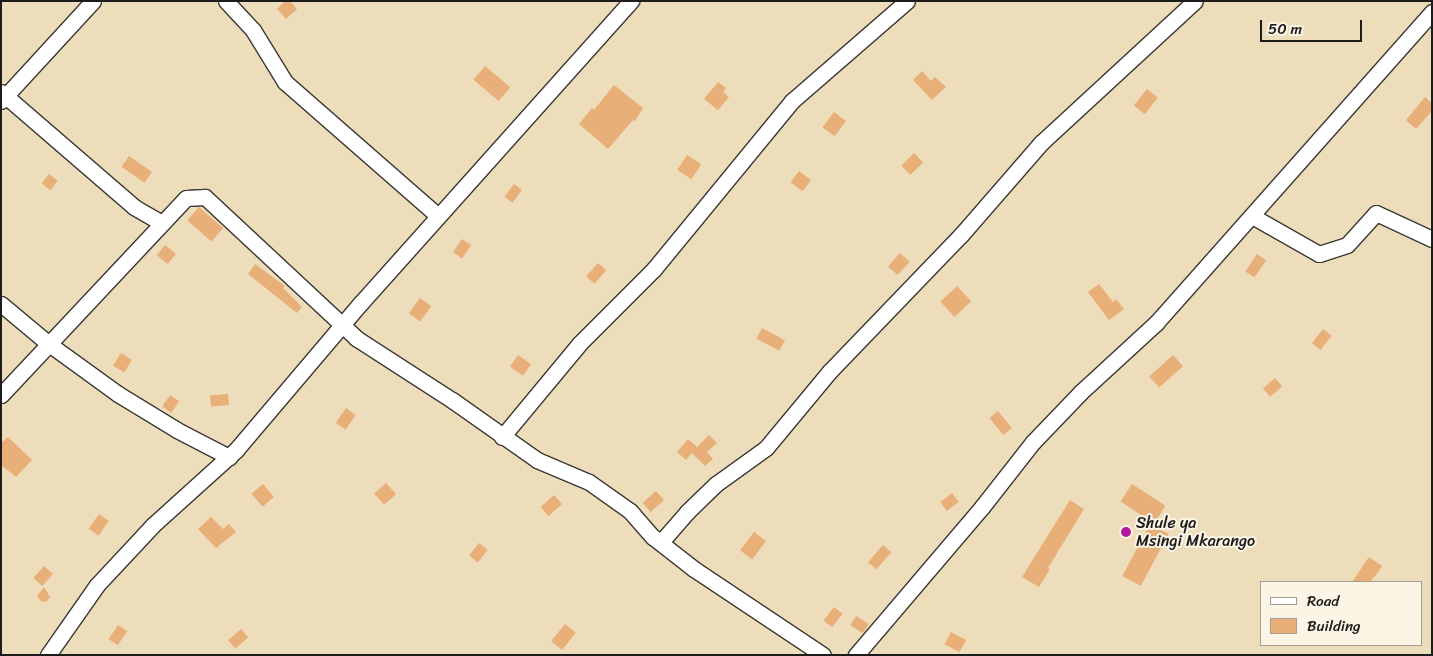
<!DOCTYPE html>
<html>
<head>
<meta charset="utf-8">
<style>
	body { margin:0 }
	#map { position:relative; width:1433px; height:656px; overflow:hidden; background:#edb; font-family:Sriracha,sans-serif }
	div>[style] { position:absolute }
	.building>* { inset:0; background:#e8af78; transform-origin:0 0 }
	.roads { filter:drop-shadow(1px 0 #3c3934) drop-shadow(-1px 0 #3c3934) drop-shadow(0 1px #3c3934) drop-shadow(0 -1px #3c3934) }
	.minor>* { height:15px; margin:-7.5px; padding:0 7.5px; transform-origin:7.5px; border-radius:7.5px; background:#fff }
	.dots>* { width:14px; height:14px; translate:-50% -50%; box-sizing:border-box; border:2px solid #fcf5e5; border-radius:50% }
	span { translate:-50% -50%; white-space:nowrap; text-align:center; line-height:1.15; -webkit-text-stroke:4px #fcf5e5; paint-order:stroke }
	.poi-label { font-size:16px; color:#1c1c1c }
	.left { translate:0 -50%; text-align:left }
	.frame { position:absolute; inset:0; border:2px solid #1c1c1c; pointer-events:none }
	.legend { position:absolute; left:1260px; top:581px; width:162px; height:65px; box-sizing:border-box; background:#fcf5e5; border:1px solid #a29e95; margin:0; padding:6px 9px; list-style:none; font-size:15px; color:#1c1c1c }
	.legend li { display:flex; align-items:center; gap:10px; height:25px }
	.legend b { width:25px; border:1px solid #a29e95 }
	.scale { position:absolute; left:1260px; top:20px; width:102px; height:22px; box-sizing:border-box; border:2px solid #1c1c1c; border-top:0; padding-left:6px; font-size:15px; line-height:18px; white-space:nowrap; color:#1c1c1c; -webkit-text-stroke:4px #fcf5e5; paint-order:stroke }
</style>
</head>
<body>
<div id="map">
	<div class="building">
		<div style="clip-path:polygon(285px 1px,290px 1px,297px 9px,286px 19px,277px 9px)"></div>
		<div style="left:485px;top:66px;width:33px;height:18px;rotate:40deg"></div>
		<div style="clip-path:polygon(922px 71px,931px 81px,935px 77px,946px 87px,932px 100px,913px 80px)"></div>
		<div style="clip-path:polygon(718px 82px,726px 88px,723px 92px,729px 97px,718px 110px,704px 99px)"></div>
		<div style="clip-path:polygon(614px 85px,643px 108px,635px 121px,633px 120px,608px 149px,579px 124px,592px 108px,594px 110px)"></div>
		<div style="left:1147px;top:89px;width:14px;height:21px;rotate:39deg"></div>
		<div style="clip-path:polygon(1425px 97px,1432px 103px,1432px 111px,1416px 129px,1406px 120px)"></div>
		<div style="left:834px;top:112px;width:15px;height:19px;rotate:37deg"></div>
		<div style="left:914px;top:153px;width:13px;height:18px;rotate:45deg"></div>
		<div style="left:687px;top:155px;width:17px;height:18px;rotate:33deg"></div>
		<div style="left:129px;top:156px;width:28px;height:13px;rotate:35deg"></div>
		<div style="left:799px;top:171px;width:15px;height:14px;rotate:37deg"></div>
		<div style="left:49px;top:174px;width:11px;height:12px;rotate:38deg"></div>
		<div style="left:514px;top:184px;width:10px;height:16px;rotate:37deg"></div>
		<div style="left:199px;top:207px;width:32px;height:18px;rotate:41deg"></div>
		<div style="left:462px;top:239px;width:11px;height:16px;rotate:34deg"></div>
		<div style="left:165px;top:245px;width:14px;height:13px;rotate:39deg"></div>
		<div style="left:900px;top:253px;width:13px;height:18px;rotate:42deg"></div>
		<div style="left:1257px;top:254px;width:11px;height:21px;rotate:34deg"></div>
		<div style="left:598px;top:263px;width:11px;height:18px;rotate:41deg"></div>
		<div style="clip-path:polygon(255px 264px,285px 286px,283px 288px,302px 307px,297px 313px,248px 274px)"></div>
		<div style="clip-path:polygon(1099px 284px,1113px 302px,1116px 299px,1124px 309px,1109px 320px,1088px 292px)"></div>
		<div style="left:957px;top:286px;width:21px;height:23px;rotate:47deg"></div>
		<div style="left:420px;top:298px;width:14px;height:19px;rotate:36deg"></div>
		<div style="left:762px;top:328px;width:26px;height:12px;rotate:28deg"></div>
		<div style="left:1323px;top:329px;width:11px;height:18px;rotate:38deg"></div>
		<div style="left:121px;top:353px;width:13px;height:15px;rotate:32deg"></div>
		<div style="left:518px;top:355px;width:16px;height:14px;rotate:35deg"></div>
		<div style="left:1173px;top:355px;width:15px;height:32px;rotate:48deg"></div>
		<div style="left:1275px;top:378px;width:11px;height:16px;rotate:49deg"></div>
		<div style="left:228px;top:394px;width:11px;height:18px;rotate:85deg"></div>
		<div style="left:170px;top:395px;width:11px;height:14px;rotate:34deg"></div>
		<div style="left:346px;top:408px;width:12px;height:18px;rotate:35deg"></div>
		<div style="left:998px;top:411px;width:22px;height:11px;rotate:51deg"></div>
		<div style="clip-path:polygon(709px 435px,717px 443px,707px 452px,713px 459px,705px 466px,692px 453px,686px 460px,677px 452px,688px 439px,697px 447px)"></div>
		<div style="clip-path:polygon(8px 437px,32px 460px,16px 477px,1px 465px,1px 443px)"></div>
		<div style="left:386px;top:483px;width:15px;height:16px;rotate:48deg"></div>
		<div style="left:263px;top:484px;width:17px;height:15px;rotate:50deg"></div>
		<div style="left:1132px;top:484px;width:40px;height:21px;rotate:33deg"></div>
		<div style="left:656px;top:491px;width:12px;height:18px;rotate:48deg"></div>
		<div style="left:952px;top:493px;width:11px;height:15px;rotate:52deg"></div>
		<div style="left:554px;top:495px;width:12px;height:18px;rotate:48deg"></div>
		<div style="clip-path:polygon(1070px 500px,1084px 509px,1048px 568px,1050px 569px,1039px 587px,1022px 577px)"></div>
		<div style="left:99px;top:514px;width:12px;height:18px;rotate:35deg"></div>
		<div style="clip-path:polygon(211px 517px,223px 529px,229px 524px,236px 532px,216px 548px,198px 529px)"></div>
		<div style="left:1150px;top:524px;width:21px;height:59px;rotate:28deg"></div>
		<div style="left:754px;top:532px;width:15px;height:23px;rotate:37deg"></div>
		<div style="left:479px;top:543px;width:11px;height:16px;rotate:38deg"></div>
		<div style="left:883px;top:545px;width:11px;height:23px;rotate:41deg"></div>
		<div style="clip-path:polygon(1369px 557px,1382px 566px,1379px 571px,1370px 582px,1352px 582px)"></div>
		<div style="left:44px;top:566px;width:12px;height:16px;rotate:42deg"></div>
		<div style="clip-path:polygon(44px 587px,50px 597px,46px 602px,41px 601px,37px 596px)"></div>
		<div style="left:834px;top:607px;width:11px;height:17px;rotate:38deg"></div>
		<div style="left:856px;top:616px;width:15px;height:11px;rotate:32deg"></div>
		<div style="left:565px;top:624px;width:14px;height:22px;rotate:39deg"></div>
		<div style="left:118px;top:625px;width:11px;height:17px;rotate:34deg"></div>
		<div style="left:241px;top:629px;width:11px;height:17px;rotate:49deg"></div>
		<div style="left:951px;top:632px;width:17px;height:14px;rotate:28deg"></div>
	</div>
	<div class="roads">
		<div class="minor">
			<div style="left:226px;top:1px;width:40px;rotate:47deg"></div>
			<div style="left:253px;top:30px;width:61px;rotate:58.4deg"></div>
			<div style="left:285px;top:82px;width:203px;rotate:41.2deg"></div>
			<div style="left:1px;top:92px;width:176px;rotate:40.8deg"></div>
			<div style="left:134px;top:207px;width:32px;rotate:30deg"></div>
			<div style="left:1px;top:101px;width:136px;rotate:-47.4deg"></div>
			<div style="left:1252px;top:216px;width:77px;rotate:29.6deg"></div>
			<div style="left:1319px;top:254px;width:29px;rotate:-18deg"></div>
			<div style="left:1347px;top:245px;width:43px;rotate:-47.8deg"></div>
			<div style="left:1376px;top:213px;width:62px;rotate:24.9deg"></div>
			<div style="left:1px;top:304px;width:62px;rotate:39.8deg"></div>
			<div style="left:49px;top:344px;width:85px;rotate:35.9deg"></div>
			<div style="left:118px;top:394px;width:69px;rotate:31.4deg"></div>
			<div style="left:177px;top:430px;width:59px;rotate:27.4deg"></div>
			<div style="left:1px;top:395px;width:270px;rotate:-46.8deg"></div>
			<div style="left:186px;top:198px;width:19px;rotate:-3deg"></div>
			<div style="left:205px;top:197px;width:207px;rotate:43deg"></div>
			<div style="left:356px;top:338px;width:114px;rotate:32.9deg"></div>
			<div style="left:452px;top:400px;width:104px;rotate:35.2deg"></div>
			<div style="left:537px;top:460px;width:56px;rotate:22.9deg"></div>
			<div style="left:589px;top:482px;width:50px;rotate:35.3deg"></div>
			<div style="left:630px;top:511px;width:35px;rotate:49deg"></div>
			<div style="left:653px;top:537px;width:52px;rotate:38deg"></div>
			<div style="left:694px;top:569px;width:155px;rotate:33.7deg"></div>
			<div style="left:502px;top:437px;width:122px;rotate:-50.3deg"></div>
			<div style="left:580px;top:343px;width:105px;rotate:-45deg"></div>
			<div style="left:654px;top:269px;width:217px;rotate:-50.6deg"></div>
			<div style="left:792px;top:101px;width:152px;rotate:-41deg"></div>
			<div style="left:661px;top:542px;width:40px;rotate:-49deg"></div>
			<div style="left:687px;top:512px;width:40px;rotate:-44deg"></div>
			<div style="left:716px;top:484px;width:62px;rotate:-35.8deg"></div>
			<div style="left:766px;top:448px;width:100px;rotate:-50.3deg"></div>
			<div style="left:830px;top:371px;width:189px;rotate:-46.1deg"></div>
			<div style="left:961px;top:235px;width:122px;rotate:-49deg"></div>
			<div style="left:1041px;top:143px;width:209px;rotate:-42.7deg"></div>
			<div style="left:48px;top:655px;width:85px;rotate:-55deg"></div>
			<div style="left:97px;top:585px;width:82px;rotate:-47deg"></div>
			<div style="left:153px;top:525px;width:112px;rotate:-42.1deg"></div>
			<div style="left:236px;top:450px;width:192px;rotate:-49.7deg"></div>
			<div style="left:360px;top:304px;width:407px;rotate:-48.2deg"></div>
			<div style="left:856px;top:655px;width:194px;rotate:-49.6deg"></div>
			<div style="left:982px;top:507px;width:83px;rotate:-51.9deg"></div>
			<div style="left:1033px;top:442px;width:69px;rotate:-46.2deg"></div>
			<div style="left:1081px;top:392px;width:102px;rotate:-42.6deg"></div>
			<div style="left:1156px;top:323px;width:416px;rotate:-48.4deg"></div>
		</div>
	</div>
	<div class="dots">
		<div style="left:1126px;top:532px;background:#b5179e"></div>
	</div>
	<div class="poi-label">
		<span class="left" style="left:1136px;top:532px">Shule ya<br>Msingi Mkarango</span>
	</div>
	<div class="frame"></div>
	<ul class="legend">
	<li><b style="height:6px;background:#fff"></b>Road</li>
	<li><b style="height:14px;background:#e8af78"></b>Building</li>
	</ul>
	<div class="scale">50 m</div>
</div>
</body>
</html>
